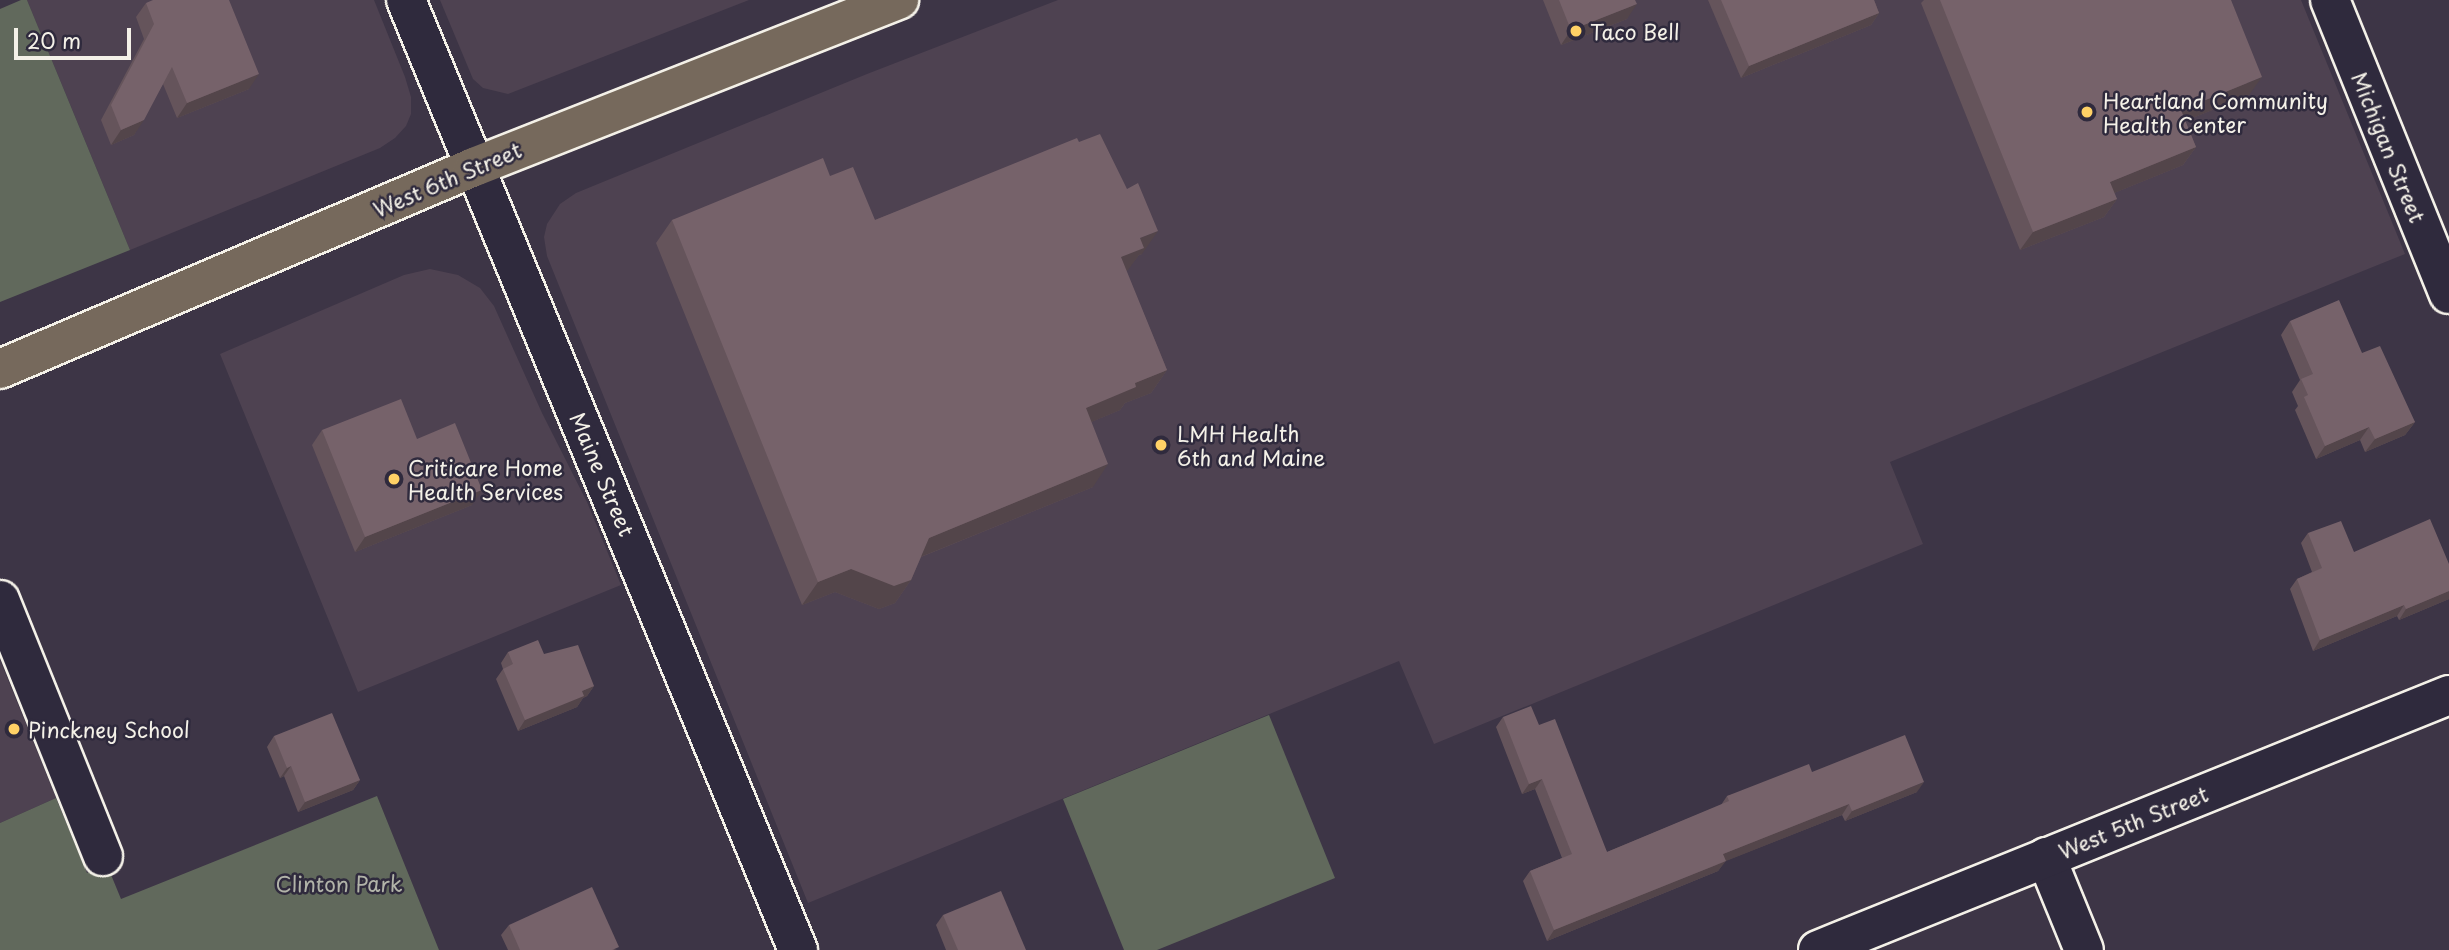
<!DOCTYPE html>
<html>
<head>
<meta charset="utf-8">
<style>
	body { margin:0 }
	#map { position:relative; width:2449px; height:950px; overflow:hidden; background:#3d3546; font-family:"Playpen Sans",sans-serif }
	div>[style] { position:absolute }
	.built>* { inset:0; background:#4e4251 }
	.green>* { inset:0; background:#61695c }
	.roads { filter:drop-shadow(2px 0 #f4f1e8) drop-shadow(-2px 0 #f4f1e8) drop-shadow(0 2px #f4f1e8) drop-shadow(0 -2px #f4f1e8) }
	.minor>* { height:38px; margin:-19px; padding:0 19px; transform-origin:19px; border-radius:19px; background:#2f2a3d }
	.highway>* { height:38px; margin:-19px; padding:0 19px; transform-origin:19px; border-radius:19px; background:#76695c }
	.wall>* { inset:0; background:#65545b }
	.shaded-wall>* { inset:0; background:#53454a }
	.building>* { inset:0; background:#76626a }
	.dots>* { width:19px; height:19px; translate:-50% -50%; box-sizing:border-box; border:4px solid #2f2a3d; border-radius:50% }
	span { translate:-50% -50%; white-space:nowrap; text-align:center; line-height:1.15; -webkit-text-stroke:5px #2f2a3d; paint-order:stroke }
	.poi-label { font-size:21px; color:#f4f1e8 }
	.left { translate:0 -50%; text-align:left }
	.street-label { font-size:21px; color:#f4f1e8 }
	.park-label { font-size:21px; color:#b2b4a9 }
	.scale { position:absolute; left:14px; top:28px; width:117px; height:32px; box-sizing:border-box; border:4px solid #f4f1e8; border-top:0; padding-left:9px; font-size:21px; line-height:24px; white-space:nowrap; color:#f4f1e8; -webkit-text-stroke:5px #2f2a3d; paint-order:stroke }
</style>
</head>
<body>
<div id="map">
	<div class="built">
		<div style="clip-path:polygon(27px 0,374px 0,405px 77px,411px 97px,411px 114px,406px 126px,395px 138px,380px 148px,130px 250px)"></div>
		<div style="clip-path:polygon(440px 0,749px 0,508px 94px,483px 88px,473px 79px)"></div>
		<div style="clip-path:polygon(1058px 0,2301px 0,2405px 254px,1890px 462px,1923px 544px,1434px 744px,1399px 661px,808px 903px,547px 256px,544px 237px,547px 224px,560px 204px,576px 193px,867px 74px)"></div>
		<div style="clip-path:polygon(430px 269px,458px 275px,480px 288px,494px 306px,542px 413px,587px 502px,621px 585px,358px 692px,220px 354px,404px 275px)"></div>
		<div style="clip-path:polygon(0 660px,56px 798px,0 823px)"></div>
	</div>
	<div class="green">
		<div style="clip-path:polygon(21px 0,27px 0,130px 250px,0 302px,0 9px)"></div>
		<div style="clip-path:polygon(1269px 715px,1335px 878px,1157px 950px,1124px 950px,1063px 799px)"></div>
		<div style="clip-path:polygon(377px 796px,439px 950px,0 950px,0 823px,56px 798px,87px 873px,107px 865px,121px 899px)"></div>
	</div>
	<div class="roads">
		<div class="minor">
			<div style="left:406px;top:0;width:1028px;rotate:67.58deg"></div>
			<div style="left:2330px;top:0;width:317px;rotate:68deg"></div>
			<div style="left:0;top:600px;width:276px;rotate:68.1deg"></div>
			<div style="left:2046px;top:857px;width:100px;rotate:67.8deg"></div>
			<div style="left:1818px;top:950px;width:681px;rotate:-22deg"></div>
		</div>
		<div class="highway">
			<div style="left:0;top:369px;width:515px;rotate:-23.08deg"></div>
			<div style="left:474px;top:167px;width:457px;rotate:-21.5deg"></div>
		</div>
	</div>
	<div class="wall">
		<div style="clip-path:polygon(1543px 0,1635px 0,1627px 19px,1561px 45px)"></div>
		<div style="clip-path:polygon(1708px 0,1874px 0,1879px 13px,1871px 25px,1741px 78px)"></div>
		<div style="clip-path:polygon(1924px 0,2231px 0,2249px 95px,2185px 121px,2196px 147px,2183px 165px,2114px 193px,2117px 199px,2104px 217px,2020px 250px,1921px 3px)"></div>
		<div style="clip-path:polygon(146px 3px,249px 89px,177px 118px,163px 84px,134px 135px,111px 145px,101px 120px,144px 39px,136px 17px)"></div>
		<div style="clip-path:polygon(1079px 142px,1142px 254px,1139px 255px,1126px 271px,1167px 370px,1151px 393px,1125px 403px,1120px 410px,1091px 422px,1093px 487px,921px 557px,911px 580px,895px 603px,879px 609px,835px 592px,802px 605px,656px 243px,672px 220px,830px 176px,875px 220px)"></div>
		<div style="clip-path:polygon(2290px 321px,2362px 353px,2415px 422px,2405px 435px,2365px 452px,2360px 440px,2316px 459px,2295px 410px,2298px 406px,2292px 392px,2300px 380px,2281px 335px)"></div>
		<div style="clip-path:polygon(322px 430px,417px 439px,472px 505px,355px 552px,312px 445px)"></div>
		<div style="clip-path:polygon(2308px 533px,2354px 552px,2449px 564px,2449px 599px,2399px 620px,2397px 616px,2313px 651px,2290px 589px,2297px 579px,2312px 572px,2301px 543px)"></div>
		<div style="clip-path:polygon(508px 652px,544px 654px,594px 686px,587px 696px,583px 698px,577px 707px,518px 731px,496px 679px,503px 669px,501px 663px)"></div>
		<div style="clip-path:polygon(1503px 717px,1539px 725px,1607px 852px,1721px 805px,1727px 796px,1812px 772px,1917px 792px,1845px 821px,1842px 815px,1725px 861px,1718px 871px,1547px 941px,1523px 881px,1530px 871px,1562px 858px,1535px 789px,1522px 794px,1496px 727px)"></div>
		<div style="clip-path:polygon(274px 736px,360px 780px,353px 790px,298px 812px,284px 776px,280px 778px,267px 747px)"></div>
		<div style="clip-path:polygon(943px 915px,1026px 950px,946px 950px,936px 925px)"></div>
		<div style="clip-path:polygon(509px 925px,617px 950px,508px 950px,501px 935px)"></div>
	</div>
	<div class="shaded-wall">
		<div style="clip-path:polygon(1637px 4px,1627px 19px,1561px 45px,1571px 30px)"></div>
		<div style="clip-path:polygon(1879px 13px,1871px 25px,1741px 78px,1749px 66px)"></div>
		<div style="clip-path:polygon(259px 74px,249px 89px,177px 118px,187px 103px)"></div>
		<div style="clip-path:polygon(2262px 77px,2249px 95px,2168px 128px,2181px 110px)"></div>
		<div style="clip-path:polygon(144px 120px,134px 135px,111px 145px,121px 130px)"></div>
		<div style="clip-path:polygon(2196px 147px,2183px 165px,2097px 200px,2110px 182px)"></div>
		<div style="clip-path:polygon(2117px 199px,2104px 217px,2020px 250px,2033px 232px)"></div>
		<div style="clip-path:polygon(1158px 231px,1142px 254px,1139px 255px,1128px 270px,1105px 280px,1121px 257px,1140px 238px)"></div>
		<div style="clip-path:polygon(1167px 370px,1151px 393px,1125px 403px,1120px 410px,1070px 431px,1086px 408px,1135px 383px)"></div>
		<div style="clip-path:polygon(2415px 422px,2405px 435px,2365px 452px,2375px 439px)"></div>
		<div style="clip-path:polygon(2369px 427px,2360px 440px,2316px 459px,2325px 446px)"></div>
		<div style="clip-path:polygon(1108px 464px,1093px 487px,913px 560px,929px 538px)"></div>
		<div style="clip-path:polygon(482px 490px,472px 505px,355px 552px,365px 537px)"></div>
		<div style="clip-path:polygon(851px 569px,911px 580px,895px 603px,879px 609px,835px 592px,802px 605px,818px 582px)"></div>
		<div style="clip-path:polygon(2449px 591px,2449px 599px,2399px 620px,2406px 609px)"></div>
		<div style="clip-path:polygon(2404px 605px,2397px 616px,2313px 651px,2320px 640px)"></div>
		<div style="clip-path:polygon(594px 686px,587px 696px,583px 698px,577px 707px,518px 731px,525px 720px,582px 691px)"></div>
		<div style="clip-path:polygon(291px 766px,284px 776px,280px 778px,287px 768px)"></div>
		<div style="clip-path:polygon(1542px 779px,1535px 789px,1522px 794px,1529px 784px)"></div>
		<div style="clip-path:polygon(360px 780px,353px 790px,298px 812px,305px 802px)"></div>
		<div style="clip-path:polygon(1924px 782px,1917px 792px,1845px 821px,1852px 811px)"></div>
		<div style="clip-path:polygon(1849px 804px,1842px 815px,1716px 865px,1723px 854px)"></div>
		<div style="clip-path:polygon(1726px 861px,1718px 871px,1547px 941px,1554px 930px)"></div>
	</div>
	<div class="building">
		<div style="clip-path:polygon(153px 0,229px 0,259px 74px,187px 103px,172px 67px,144px 120px,121px 130px,111px 105px,154px 24px,146px 3px)"></div>
		<div style="clip-path:polygon(1559px 0,1635px 0,1637px 4px,1571px 30px)"></div>
		<div style="clip-path:polygon(1721px 0,1874px 0,1879px 13px,1749px 66px)"></div>
		<div style="clip-path:polygon(1940px 0,2231px 0,2262px 77px,2181px 110px,2196px 147px,2110px 182px,2117px 199px,2033px 232px)"></div>
		<div style="clip-path:polygon(1100px 134px,1127px 189px,1138px 183px,1158px 231px,1140px 238px,1144px 248px,1121px 257px,1167px 370px,1135px 383px,1136px 387px,1086px 408px,1108px 464px,929px 538px,911px 580px,894px 586px,851px 569px,818px 582px,672px 220px,823px 158px,830px 176px,853px 167px,875px 220px,1077px 138px,1079px 142px)"></div>
		<div style="clip-path:polygon(2339px 300px,2362px 353px,2380px 346px,2415px 422px,2375px 439px,2369px 427px,2325px 446px,2304px 397px,2308px 395px,2301px 379px,2313px 374px,2290px 321px)"></div>
		<div style="clip-path:polygon(401px 399px,417px 439px,455px 423px,482px 490px,365px 537px,322px 430px)"></div>
		<div style="clip-path:polygon(2430px 519px,2449px 564px,2449px 591px,2406px 609px,2404px 605px,2320px 640px,2297px 579px,2322px 568px,2308px 533px,2341px 521px,2354px 552px)"></div>
		<div style="clip-path:polygon(538px 640px,544px 654px,578px 645px,594px 686px,582px 691px,584px 696px,525px 720px,503px 669px,513px 664px,508px 652px)"></div>
		<div style="clip-path:polygon(1531px 706px,1539px 725px,1555px 719px,1607px 852px,1729px 801px,1727px 796px,1809px 764px,1812px 772px,1905px 735px,1924px 782px,1852px 811px,1849px 804px,1723px 854px,1726px 861px,1554px 930px,1530px 871px,1572px 854px,1542px 779px,1529px 784px,1503px 717px)"></div>
		<div style="clip-path:polygon(332px 713px,360px 780px,305px 802px,291px 766px,287px 768px,274px 736px)"></div>
		<div style="clip-path:polygon(592px 887px,619px 947px,612px 950px,520px 950px,509px 925px)"></div>
		<div style="clip-path:polygon(1001px 891px,1026px 950px,958px 950px,943px 915px)"></div>
	</div>
	<div class="dots">
		<div style="left:1576px;top:31px;background:#ffd166"></div>
		<div style="left:2087px;top:112px;background:#ffd166"></div>
		<div style="left:1161px;top:445px;background:#ffd166"></div>
		<div style="left:394px;top:479px;background:#ffd166"></div>
		<div style="left:14px;top:729px;background:#ffd166"></div>
	</div>
	<div class="poi-label">
		<span class="left" style="left:1590px;top:31px">Taco Bell</span>
		<span class="left" style="left:2103px;top:112px">Heartland Community<br>Health Center</span>
		<span class="left" style="left:1177px;top:445px">LMH Health<br>6th and Maine</span>
		<span class="left" style="left:408px;top:479px">Criticare Home<br>Health Services</span>
		<span class="left" style="left:28px;top:729px">Pinckney School</span>
	</div>
	<div class="street-label">
		<span style="left:2389px;top:147px;rotate:68deg">Michigan Street</span>
		<span style="left:447px;top:179px;rotate:-23deg">West 6th Street</span>
		<span style="left:603px;top:474px;rotate:67deg">Maine Street</span>
		<span style="left:2133px;top:822px;rotate:-22deg">West 5th Street</span>
	</div>
	<div class="park-label">
		<span style="left:339px;top:883px">Clinton Park</span>
	</div>
	<div class="scale">20 m</div>
</div>
</body>
</html>
